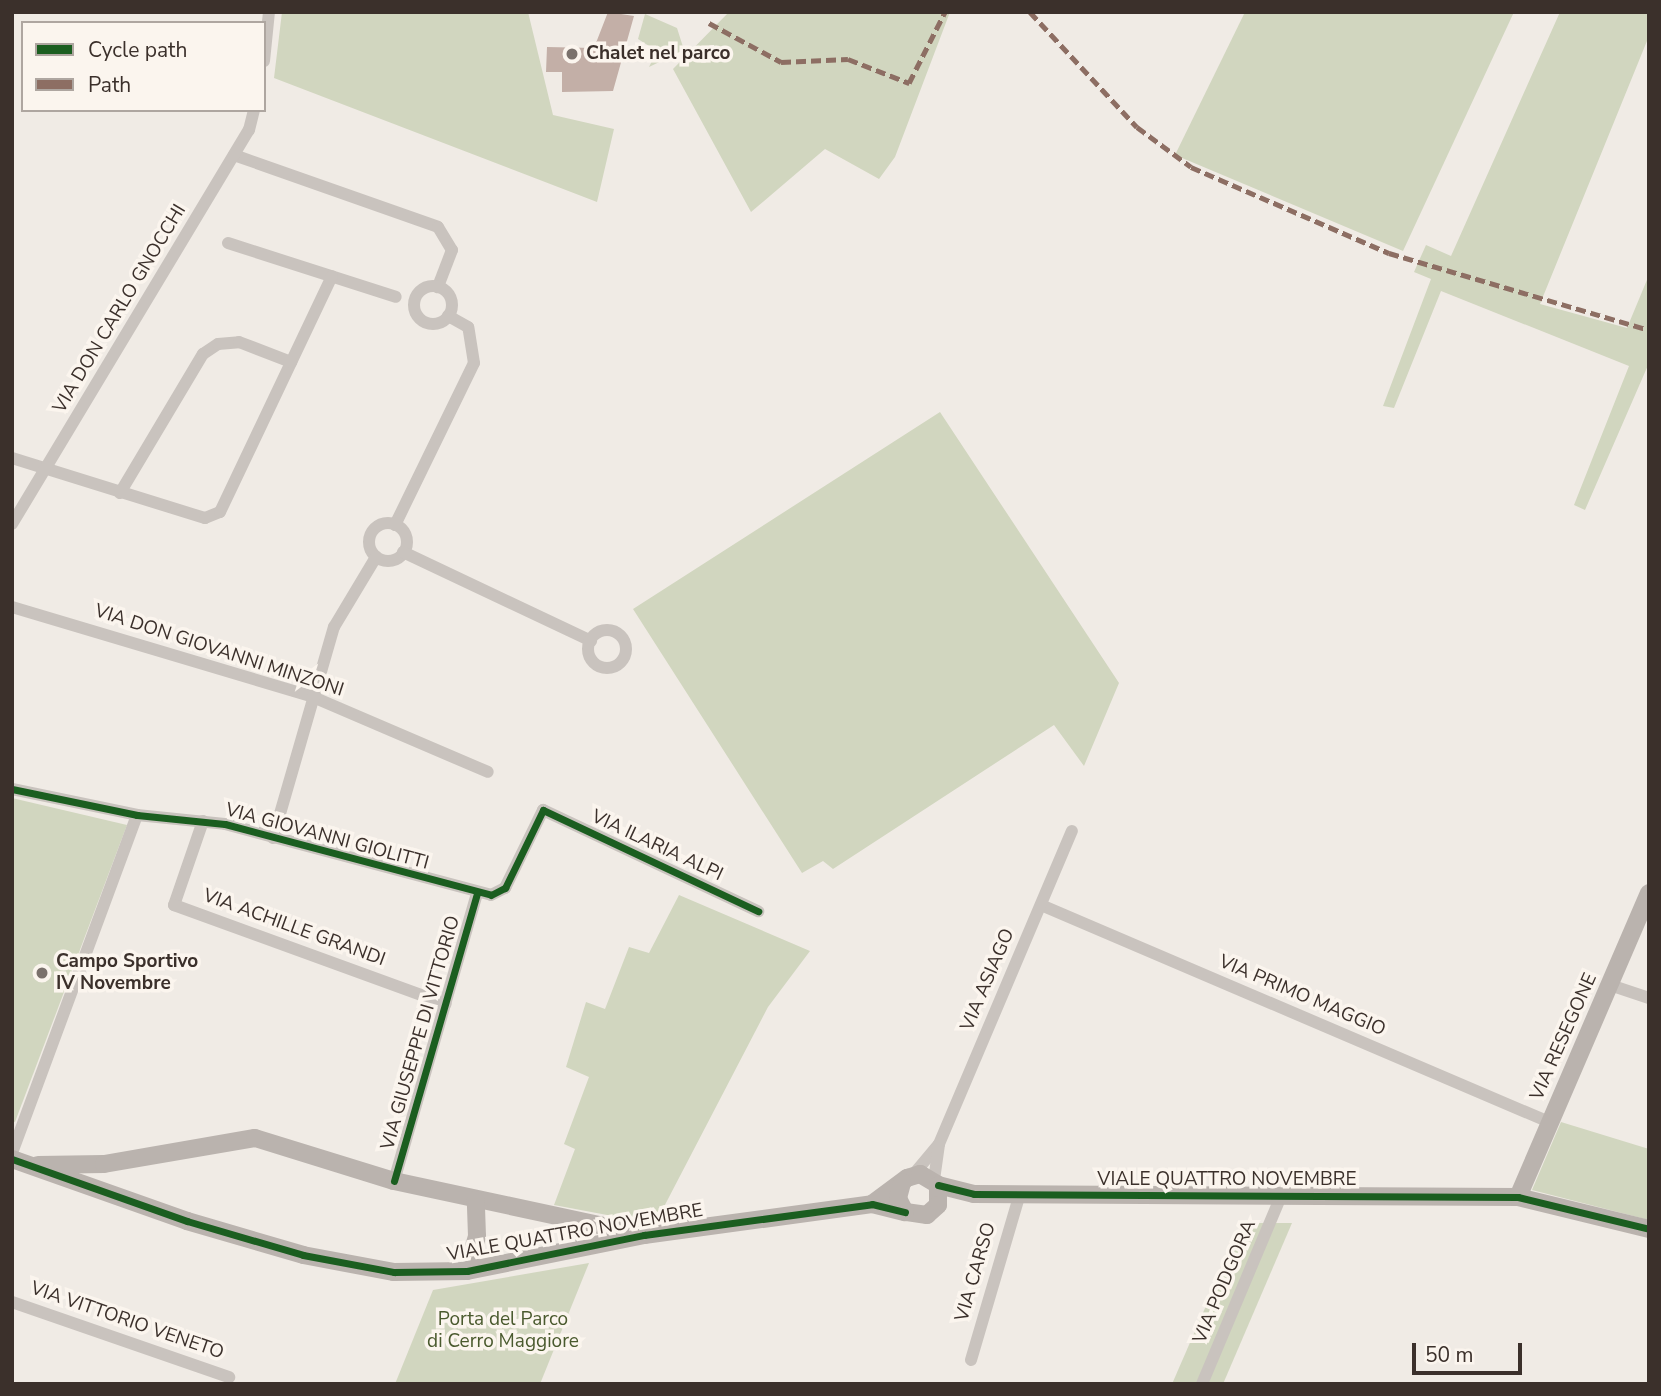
<!DOCTYPE html>
<html>
<head>
<meta charset="utf-8">
<style>
	body { margin:0 }
	#map { position:relative; width:1661px; height:1396px; overflow:hidden; background:#f0ebe5; font-family:"Nunito Sans",sans-serif }
	div>[style] { position:absolute }
	.green>* { inset:0; background:#d1d6bf }
	.building>* { inset:0; background:#c3afa7 }
	.street>* { height:12px; margin:-6px; padding:0 6px; transform-origin:6px; border-radius:6px; background:#c9c3be }
	.street>.ring { margin:-6px; padding:0; box-sizing:content-box; background:none; border:12px solid #c9c3be; border-radius:50% }
	.secondary>* { height:18px; margin:-9px; padding:0 9px; transform-origin:9px; border-radius:9px; background:#bab3ae }
	.quiet>* { height:5px; margin-top:-2.5px; transform-origin:0; background:repeating-linear-gradient(90deg,#8d6e63 0 10px,transparent 0 15px) }
	.cycleway>* { height:7px; margin:-3.5px; padding:0 3.5px; transform-origin:3.5px; border-radius:3.5px; background:#1b5e20 }
	.dots>* { width:19px; height:19px; translate:-50% -50%; box-sizing:border-box; border:4px solid #fbf5ee; border-radius:50% }
	span { translate:-50% -50%; white-space:nowrap; text-align:center; line-height:1.15; -webkit-text-stroke:7px #fbf5ee; paint-order:stroke }
	.poi-label { font-size:19px; color:#3b302b; font-weight:700 }
	.left { translate:0 -50%; text-align:left }
	.street-label { font-size:19px; color:#3b302b }
	.park-label { font-size:19px; color:#4a5a2e }
	.frame { position:absolute; inset:0; border:14px solid #3b302b; pointer-events:none }
	.legend { position:absolute; left:21px; top:21px; width:245px; height:91px; box-sizing:border-box; background:#fbf5ee; border:2px solid #aea6a0; margin:0; padding:9px 12px; list-style:none; font-size:21px; color:#3b302b }
	.legend li { display:flex; align-items:center; gap:14px; height:35px }
	.legend b { width:35px; border:2px solid #aea6a0 }
	.scale { position:absolute; left:1412px; top:1343px; width:110px; height:32px; box-sizing:border-box; border:4px solid #3b302b; border-top:0; padding-left:9px; font-size:21px; line-height:24px; white-space:nowrap; color:#3b302b; -webkit-text-stroke:5px #fbf5ee; paint-order:stroke }
</style>
</head>
<body>
<div id="map">
	<div class="green">
		<div style="clip-path:polygon(282px 12px,528px 12px,553px 115px,614px 129px,597px 202px,274px 78px)"></div>
		<div style="clip-path:polygon(729px 12px,950px 12px,895px 157px,879px 179px,825px 149px,751px 212px,673px 69px)"></div>
		<div style="clip-path:polygon(1245px 12px,1514px 12px,1403px 251px,1175px 155px)"></div>
		<div style="clip-path:polygon(1560px 12px,1649px 12px,1649px 36px,1540px 304px,1627px 328px,1649px 275px,1649px 363px,1585px 510px,1574px 505px,1629px 366px,1441px 291px,1394px 408px,1383px 406px,1431px 279px,1414px 272px,1426px 245px,1451px 256px)"></div>
		<div style="clip-path:polygon(645px 14px,677px 28px,684px 50px,649px 67px,657px 51px,638px 39px)"></div>
		<div style="clip-path:polygon(940px 412px,1119px 683px,1084px 766px,1054px 725px,833px 869px,823px 861px,802px 873px,633px 609px)"></div>
		<div style="clip-path:polygon(12px 798px,127px 825px,15px 1122px,12px 1121px)"></div>
		<div style="clip-path:polygon(679px 895px,810px 951px,768px 1007px,655px 1224px,554px 1205px,575px 1149px,564px 1144px,589px 1077px,566px 1067px,586px 1002px,605px 1009px,629px 947px,649px 953px)"></div>
		<div style="clip-path:polygon(1561px 1122px,1649px 1149px,1649px 1220px,1532px 1190px)"></div>
		<div style="clip-path:polygon(1242px 1223px,1292px 1223px,1223px 1384px,1172px 1384px)"></div>
		<div style="clip-path:polygon(589px 1263px,540px 1384px,395px 1384px,433px 1290px)"></div>
	</div>
	<div class="building">
		<div style="clip-path:polygon(608px 12px,634px 16px,613px 91px,562px 92px,562px 72px,546px 72px,547px 47px,594px 48px)"></div>
	</div>
	<div class="street">
		<div style="left:264px;top:61px;width:49px;rotate:-84.2deg"></div>
		<div style="left:234px;top:155px;width:216px;rotate:19.4deg"></div>
		<div style="left:438px;top:227px;width:27px;rotate:59deg"></div>
		<div style="left:452px;top:250px;width:40px;rotate:111deg"></div>
		<div style="left:228px;top:243px;width:176px;rotate:17.8deg"></div>
		<div class="ring" style="left:414px;top:286px;width:26px;height:26px"></div>
		<div style="left:12px;top:458px;width:202px;rotate:17.3deg"></div>
		<div style="left:205px;top:518px;width:16px;rotate:-22deg"></div>
		<div style="left:220px;top:512px;width:261px;rotate:-64.6deg"></div>
		<div style="left:120px;top:493px;width:162px;rotate:-59.2deg"></div>
		<div style="left:203px;top:354px;width:18px;rotate:-34deg"></div>
		<div style="left:218px;top:344px;width:21px;rotate:-5deg"></div>
		<div style="left:239px;top:342px;width:56px;rotate:21deg"></div>
		<div class="ring" style="left:369px;top:523px;width:26px;height:26px"></div>
		<div style="left:12px;top:524px;width:460px;rotate:-59deg"></div>
		<div style="left:249px;top:130px;width:21px;rotate:-76deg"></div>
		<div style="left:395px;top:525px;width:180px;rotate:-64deg"></div>
		<div style="left:474px;top:363px;width:36px;rotate:-99deg"></div>
		<div style="left:468px;top:327px;width:23px;rotate:-151deg"></div>
		<div style="left:403px;top:552px;width:208px;rotate:25.3deg"></div>
		<div style="left:12px;top:607px;width:314px;rotate:16.6deg"></div>
		<div style="left:313px;top:697px;width:190px;rotate:23.2deg"></div>
		<div class="ring" style="left:588px;top:630px;width:26px;height:26px"></div>
		<div style="left:12px;top:789px;width:128px;rotate:11.7deg"></div>
		<div style="left:137px;top:815px;width:88px;rotate:5.8deg"></div>
		<div style="left:225px;top:824px;width:275px;rotate:14.9deg"></div>
		<div style="left:491px;top:895px;width:16px;rotate:-27deg"></div>
		<div style="left:505px;top:888px;width:87px;rotate:-64deg"></div>
		<div style="left:543px;top:810px;width:238px;rotate:25.2deg"></div>
		<div style="left:203px;top:821px;width:89px;rotate:109deg"></div>
		<div style="left:174px;top:905px;width:289px;rotate:20deg"></div>
		<div style="left:273px;top:838px;width:220px;rotate:-73.9deg"></div>
		<div style="left:334px;top:627px;width:82px;rotate:-59deg"></div>
		<div style="left:1041px;top:905px;width:552px;rotate:23.13deg"></div>
		<div style="left:1610px;top:985px;width:41px;rotate:18.4deg"></div>
		<div style="left:12px;top:1153px;width:360px;rotate:-69.7deg"></div>
		<div style="left:913px;top:1175px;width:40px;rotate:-50deg"></div>
		<div style="left:939px;top:1144px;width:340px;rotate:-67deg"></div>
		<div style="left:934px;top:1180px;width:36px;rotate:-82deg"></div>
		<div style="left:394px;top:1181px;width:300px;rotate:-73.9deg"></div>
		<div style="left:12px;top:1302px;width:230px;rotate:19.1deg"></div>
		<div style="left:971px;top:1360px;width:173px;rotate:-73.6deg"></div>
		<div style="left:1202px;top:1384px;width:204px;rotate:-67.2deg"></div>
	</div>
	<div class="secondary">
		<div style="left:12px;top:1159px;width:186px;rotate:19.5deg"></div>
		<div style="left:187px;top:1221px;width:121px;rotate:16.3deg"></div>
		<div style="left:303px;top:1255px;width:93px;rotate:10.6deg"></div>
		<div style="left:394px;top:1272px;width:73px;rotate:-0.8deg"></div>
		<div style="left:467px;top:1271px;width:181px;rotate:-11.5deg"></div>
		<div style="left:644px;top:1235px;width:230px;rotate:-7.7deg"></div>
		<div style="left:872px;top:1204px;width:34px;rotate:14deg"></div>
		<div style="left:38px;top:1165px;width:66px;rotate:-0.9deg"></div>
		<div style="left:104px;top:1164px;width:153px;rotate:-9.8deg"></div>
		<div style="left:255px;top:1138px;width:145px;rotate:17.2deg"></div>
		<div style="left:394px;top:1181px;width:249px;rotate:12.1deg"></div>
		<div style="left:938px;top:1185px;width:37px;rotate:14deg"></div>
		<div style="left:974px;top:1194px;width:544px;rotate:0.32deg"></div>
		<div style="left:1518px;top:1197px;width:135px;rotate:13.7deg"></div>
		<div style="left:1518px;top:1197px;width:331px;rotate:-66.7deg"></div>
		<div style="left:872px;top:1204px;width:44px;rotate:-36.6deg"></div>
		<div style="left:907px;top:1178px;width:14px;rotate:-17deg"></div>
		<div style="left:920px;top:1174px;width:21px;rotate:31deg"></div>
		<div style="left:938px;top:1185px;width:20px;rotate:90deg"></div>
		<div style="left:938px;top:1205px;width:15px;rotate:138deg"></div>
		<div style="left:927px;top:1215px;width:22px;rotate:-172deg"></div>
		<div style="left:905px;top:1212px;width:16px;rotate:-117deg"></div>
		<div style="left:898px;top:1198px;width:16px;rotate:-75deg"></div>
		<div style="left:467px;top:1271px;width:36px;rotate:-74deg"></div>
		<div style="left:477px;top:1236px;width:36px;rotate:-92deg"></div>
	</div>
	<div class="quiet">
		<div style="left:1030px;top:12px;width:157px;rotate:47.1deg"></div>
		<div style="left:1137px;top:127px;width:67px;rotate:36.5deg"></div>
		<div style="left:1191px;top:167px;width:216px;rotate:23.5deg"></div>
		<div style="left:1389px;top:253px;width:271px;rotate:16.5deg"></div>
		<div style="left:709px;top:23px;width:82px;rotate:28.4deg"></div>
		<div style="left:781px;top:62px;width:67px;rotate:-2.6deg"></div>
		<div style="left:848px;top:59px;width:66px;rotate:21.5deg"></div>
		<div style="left:909px;top:83px;width:80px;rotate:-63.1deg"></div>
	</div>
	<div class="cycleway">
		<div style="left:12px;top:789px;width:128px;rotate:11.7deg"></div>
		<div style="left:137px;top:815px;width:88px;rotate:5.8deg"></div>
		<div style="left:225px;top:824px;width:275px;rotate:14.9deg"></div>
		<div style="left:491px;top:895px;width:16px;rotate:-27deg"></div>
		<div style="left:505px;top:888px;width:87px;rotate:-64deg"></div>
		<div style="left:543px;top:810px;width:238px;rotate:25.2deg"></div>
		<div style="left:12px;top:1159px;width:186px;rotate:19.5deg"></div>
		<div style="left:187px;top:1221px;width:121px;rotate:16.3deg"></div>
		<div style="left:303px;top:1255px;width:93px;rotate:10.6deg"></div>
		<div style="left:394px;top:1272px;width:73px;rotate:-0.8deg"></div>
		<div style="left:467px;top:1271px;width:181px;rotate:-11.5deg"></div>
		<div style="left:644px;top:1235px;width:230px;rotate:-7.7deg"></div>
		<div style="left:872px;top:1204px;width:34px;rotate:14deg"></div>
		<div style="left:394px;top:1181px;width:300px;rotate:-73.9deg"></div>
		<div style="left:938px;top:1185px;width:37px;rotate:14deg"></div>
		<div style="left:974px;top:1194px;width:544px;rotate:0.32deg"></div>
		<div style="left:1518px;top:1197px;width:135px;rotate:13.7deg"></div>
	</div>
	<div class="dots">
		<div style="left:572px;top:54px;background:#7a716c"></div>
		<div style="left:42px;top:973px;background:#7a716c"></div>
	</div>
	<div class="poi-label">
		<span class="left" style="left:586px;top:54px">Chalet nel parco</span>
		<span class="left" style="left:56px;top:973px">Campo Sportivo<br>IV Novembre</span>
	</div>
	<div class="street-label">
		<span style="left:120px;top:309px;rotate:-59deg">VIA DON CARLO GNOCCHI</span>
		<span style="left:219px;top:651px;rotate:18deg">VIA DON GIOVANNI MINZONI</span>
		<span style="left:327px;top:837px;rotate:15deg">VIA GIOVANNI GIOLITTI</span>
		<span style="left:657px;top:846px;rotate:25deg">VIA ILARIA ALPI</span>
		<span style="left:294px;top:928px;rotate:20deg">VIA ACHILLE GRANDI</span>
		<span style="left:988px;top:980px;rotate:-67deg">VIA ASIAGO</span>
		<span style="left:1302px;top:996px;rotate:23deg">VIA PRIMO MAGGIO</span>
		<span style="left:421px;top:1033px;rotate:-74deg">VIA GIUSEPPE DI VITTORIO</span>
		<span style="left:1564px;top:1037px;rotate:-66deg">VIA RESEGONE</span>
		<span style="left:1227px;top:1180px">VIALE QUATTRO NOVEMBRE</span>
		<span style="left:575px;top:1233px;rotate:-10deg">VIALE QUATTRO NOVEMBRE</span>
		<span style="left:976px;top:1272px;rotate:-74deg">VIA CARSO</span>
		<span style="left:1225px;top:1282px;rotate:-67deg">VIA PODGORA</span>
		<span style="left:127px;top:1321px;rotate:19deg">VIA VITTORIO VENETO</span>
	</div>
	<div class="park-label">
		<span style="left:503px;top:1331px">Porta del Parco<br>di Cerro Maggiore</span>
	</div>
	<div class="frame"></div>
	<ul class="legend">
	<li><b style="height:9px;background:#1b5e20"></b>Cycle path</li>
	<li><b style="height:9px;background:#8d6e63"></b>Path</li>
	</ul>
	<div class="scale">50 m</div>
</div>
</body>
</html>
